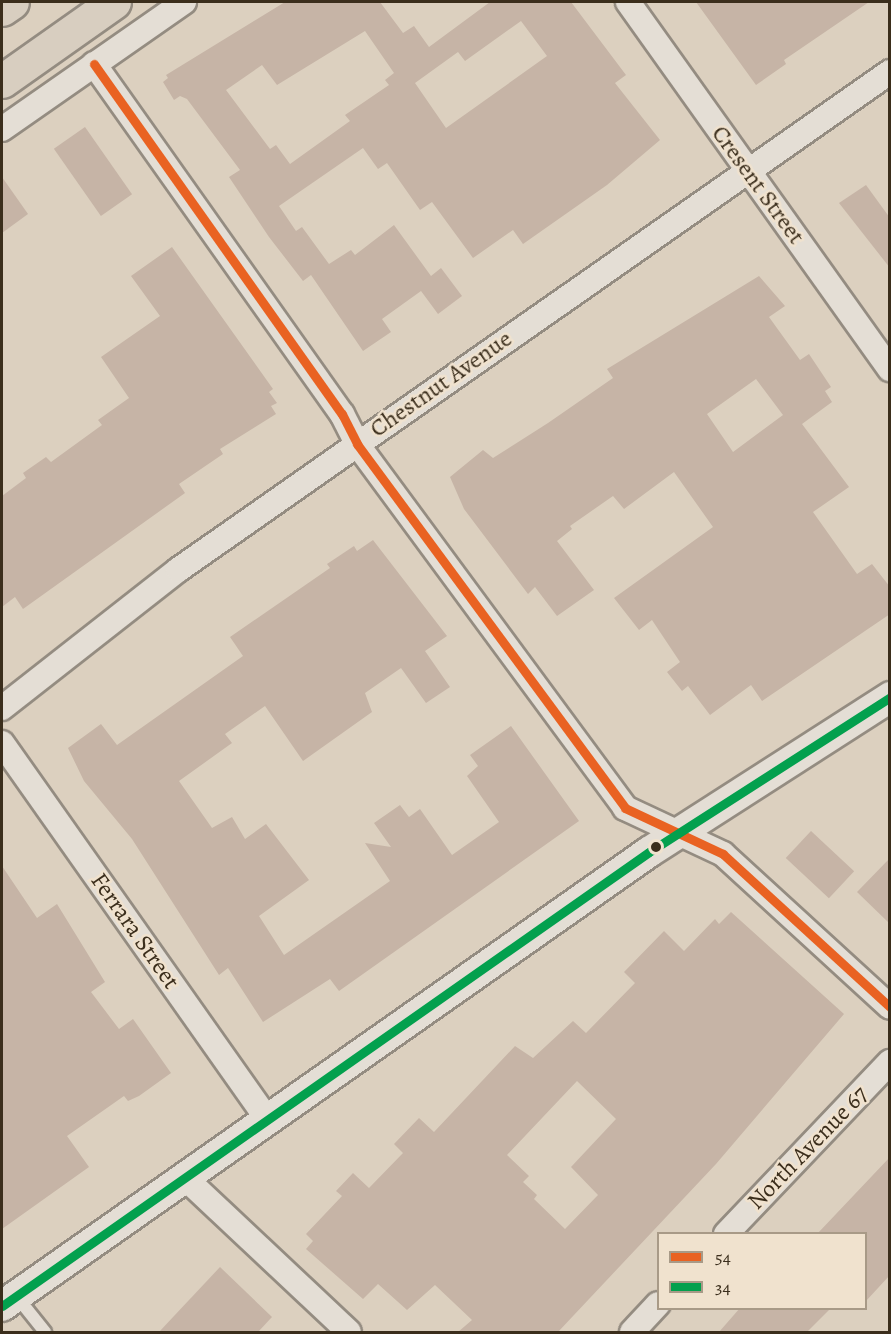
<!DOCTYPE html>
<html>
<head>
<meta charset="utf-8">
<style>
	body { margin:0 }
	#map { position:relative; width:891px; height:1334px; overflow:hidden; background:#dcd0bf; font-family:Alegreya,serif }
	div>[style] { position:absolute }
	.building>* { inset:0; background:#c6b4a6; transform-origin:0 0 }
	.roads { filter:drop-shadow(2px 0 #948c81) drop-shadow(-2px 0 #948c81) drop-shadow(0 2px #948c81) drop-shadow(0 -2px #948c81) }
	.service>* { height:12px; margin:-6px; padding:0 6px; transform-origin:6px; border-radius:6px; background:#e4ded5 }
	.minor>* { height:24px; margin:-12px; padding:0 12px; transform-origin:12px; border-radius:12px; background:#e4ded5 }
	.tertiary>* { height:30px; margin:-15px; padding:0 15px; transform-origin:15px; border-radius:15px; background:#e4ded5 }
	.motorway>* { height:33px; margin:-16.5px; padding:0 16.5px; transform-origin:16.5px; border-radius:16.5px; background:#d8cec0 }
	.bus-1>* { height:9px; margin:-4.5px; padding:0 4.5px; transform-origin:4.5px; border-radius:4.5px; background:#e96222 }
	.bus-2>* { height:9px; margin:-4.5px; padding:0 4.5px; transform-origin:4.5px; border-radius:4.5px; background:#03a04e }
	.dots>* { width:16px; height:16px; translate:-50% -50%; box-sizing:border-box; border:3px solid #f0e2ce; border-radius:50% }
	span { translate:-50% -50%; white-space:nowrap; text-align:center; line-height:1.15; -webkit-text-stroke:5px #f0e2ce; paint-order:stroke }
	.street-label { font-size:24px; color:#3b2e1c }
	.frame { position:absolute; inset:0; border:3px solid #3b2e1c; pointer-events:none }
	.legend { position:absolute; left:657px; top:1232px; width:210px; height:78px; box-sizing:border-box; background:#f0e2ce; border:2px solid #a89a87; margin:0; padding:8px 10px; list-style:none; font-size:18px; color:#3b2e1c }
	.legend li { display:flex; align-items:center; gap:12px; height:30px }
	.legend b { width:30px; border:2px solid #a89a87 }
</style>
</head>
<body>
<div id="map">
	<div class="building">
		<div style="clip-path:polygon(evenodd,285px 2px,380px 2px,403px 33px,414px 26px,429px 47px,490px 2px,571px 2px,626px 75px,615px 83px,660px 140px,607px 185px,523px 244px,513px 230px,473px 258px,432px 202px,420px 210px,387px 163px,378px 169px,363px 148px,279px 206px,296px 231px,302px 227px,329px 264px,351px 250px,355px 255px,394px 225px,431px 276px,441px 268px,462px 296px,438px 314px,421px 291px,382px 319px,391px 332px,363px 351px,311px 275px,303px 281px,269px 237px,229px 177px,240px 170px,187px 99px,180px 96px,174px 100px,163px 82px,168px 78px,166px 75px,285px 2px,521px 21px,547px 56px,446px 128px,415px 83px,458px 52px,465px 61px,521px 21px,285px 2px,365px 31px,394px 73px,385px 80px,389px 85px,345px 115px,350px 121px,290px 164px,276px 145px,270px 149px,226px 90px,262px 65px,277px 85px,365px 31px)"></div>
		<div style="clip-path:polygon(696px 2px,869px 2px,784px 60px,786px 64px,756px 85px)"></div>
		<div style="left:85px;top:127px;width:82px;height:38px;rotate:55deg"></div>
		<div style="clip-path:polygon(2px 177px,28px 214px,2px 233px)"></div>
		<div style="clip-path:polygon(866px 185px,890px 218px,890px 268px,839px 203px)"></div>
		<div style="clip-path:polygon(172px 247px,273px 389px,269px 392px,277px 403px,271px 406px,276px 414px,220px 449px,223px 454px,179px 484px,185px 493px,23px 609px,15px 597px,2px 607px,2px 496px,26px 478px,23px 473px,46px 457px,51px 462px,102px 425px,98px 420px,129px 398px,101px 357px,160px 316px,131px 276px)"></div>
		<div style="clip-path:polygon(evenodd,759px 276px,785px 306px,769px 317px,800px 360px,809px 354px,831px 387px,825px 391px,832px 402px,802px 424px,849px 487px,813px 512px,857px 574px,872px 564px,890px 587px,890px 614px,762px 701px,751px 685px,710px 715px,688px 686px,682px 691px,667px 672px,680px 662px,652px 620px,639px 630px,614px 598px,713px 527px,674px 472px,624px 509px,613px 496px,570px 526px,572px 529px,557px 541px,594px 590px,557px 616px,535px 587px,528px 594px,464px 509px,450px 477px,483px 450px,493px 458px,548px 423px,613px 378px,607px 369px,759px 276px,756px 379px,783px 415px,733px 452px,707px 414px,756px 379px)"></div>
		<div style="clip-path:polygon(373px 540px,447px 636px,425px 651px,450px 687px,426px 703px,401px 668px,365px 693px,372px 712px,303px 761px,265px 706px,225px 734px,232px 743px,179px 781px,212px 828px,232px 817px,245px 839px,266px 824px,309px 880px,259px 916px,284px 955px,390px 881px,365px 843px,391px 847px,374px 823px,400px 805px,409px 817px,420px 809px,452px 855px,499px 822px,467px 776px,478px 766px,470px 755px,511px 726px,579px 821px,339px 991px,330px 979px,263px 1022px,228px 968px,219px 975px,132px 839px,84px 781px,68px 748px,101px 724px,117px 745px,243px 656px,230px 637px,330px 568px,327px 564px,354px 546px,357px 551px)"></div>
		<div style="left:811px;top:831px;width:59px;height:37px;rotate:43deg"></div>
		<div style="clip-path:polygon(890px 858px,890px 924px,857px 892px)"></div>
		<div style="clip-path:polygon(2px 866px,37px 918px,57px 904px,105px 982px,91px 992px,119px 1029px,133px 1019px,171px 1073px,139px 1096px,128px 1101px,124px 1096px,67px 1136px,89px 1167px,2px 1229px)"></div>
		<div style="clip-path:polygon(evenodd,731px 912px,844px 1014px,716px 1164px,558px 1332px,458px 1332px,472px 1320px,435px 1285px,407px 1310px,378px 1284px,363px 1299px,306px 1249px,313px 1241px,306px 1234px,342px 1196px,336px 1191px,353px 1173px,369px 1188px,403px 1153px,394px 1144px,419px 1118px,434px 1132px,515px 1046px,533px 1058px,573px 1021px,586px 1033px,635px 983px,624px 972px,664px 931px,684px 951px,715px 919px,719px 924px,731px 912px,577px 1081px,616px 1119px,571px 1167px,598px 1195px,565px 1229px,534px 1199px,537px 1195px,523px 1182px,529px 1176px,507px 1155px,577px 1081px)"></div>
		<div style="clip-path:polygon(890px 1157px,890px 1275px,866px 1301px,866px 1233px,818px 1233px)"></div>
		<div style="clip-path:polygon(220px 1267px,272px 1317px,258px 1332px,159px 1332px)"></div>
		<div style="clip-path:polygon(740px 1308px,831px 1308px,807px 1332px,719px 1332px)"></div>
	</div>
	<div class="roads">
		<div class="service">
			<div style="left:17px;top:1297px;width:45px;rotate:51.3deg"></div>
		</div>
		<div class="minor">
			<div style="left:628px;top:2px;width:451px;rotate:54.5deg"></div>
			<div style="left:94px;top:64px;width:429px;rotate:54.7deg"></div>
			<div style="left:342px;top:414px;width:34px;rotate:63deg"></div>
			<div style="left:357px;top:444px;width:452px;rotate:53.6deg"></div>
			<div style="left:625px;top:808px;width:108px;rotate:25.1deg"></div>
			<div style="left:723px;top:854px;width:226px;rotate:42.5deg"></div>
			<div style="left:2px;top:129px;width:222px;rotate:-34.9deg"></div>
			<div style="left:2px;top:708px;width:224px;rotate:-38.1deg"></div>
			<div style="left:178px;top:570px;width:869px;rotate:-34.97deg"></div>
			<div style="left:2px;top:743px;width:459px;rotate:54.8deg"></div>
			<div style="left:184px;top:1177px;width:226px;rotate:43.2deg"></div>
			<div style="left:726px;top:1234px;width:238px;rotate:-46.4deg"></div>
			<div style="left:632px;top:1332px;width:38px;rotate:-47deg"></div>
		</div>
		<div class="tertiary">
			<div style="left:2px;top:1306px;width:790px;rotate:-35.06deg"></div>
			<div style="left:649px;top:852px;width:287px;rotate:-32.7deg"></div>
		</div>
		<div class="motorway">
			<div style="left:2px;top:9px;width:12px;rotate:-35deg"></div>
			<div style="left:2px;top:81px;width:137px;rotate:-35.2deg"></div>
		</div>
	</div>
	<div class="bus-1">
		<div style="left:94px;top:64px;width:429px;rotate:54.7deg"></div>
		<div style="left:342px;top:414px;width:34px;rotate:63deg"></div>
		<div style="left:357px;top:444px;width:452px;rotate:53.6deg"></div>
		<div style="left:625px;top:808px;width:108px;rotate:25.1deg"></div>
		<div style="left:723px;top:854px;width:226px;rotate:42.5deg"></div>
	</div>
	<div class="bus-2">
		<div style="left:2px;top:1306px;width:790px;rotate:-35.06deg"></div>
		<div style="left:649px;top:852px;width:287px;rotate:-32.7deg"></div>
	</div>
	<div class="dots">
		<div style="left:656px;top:847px;background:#3b2e1c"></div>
	</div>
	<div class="street-label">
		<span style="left:758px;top:185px;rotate:54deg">Cresent Street</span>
		<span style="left:441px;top:384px;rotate:-35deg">Chestnut Avenue</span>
		<span style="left:135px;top:931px;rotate:55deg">Ferrara Street</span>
		<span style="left:808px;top:1148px;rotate:-46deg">North Avenue 67</span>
	</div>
	<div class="frame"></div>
	<ul class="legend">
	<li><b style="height:8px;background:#e96222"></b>54</li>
	<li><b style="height:8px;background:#03a04e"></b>34</li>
	</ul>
</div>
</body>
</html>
